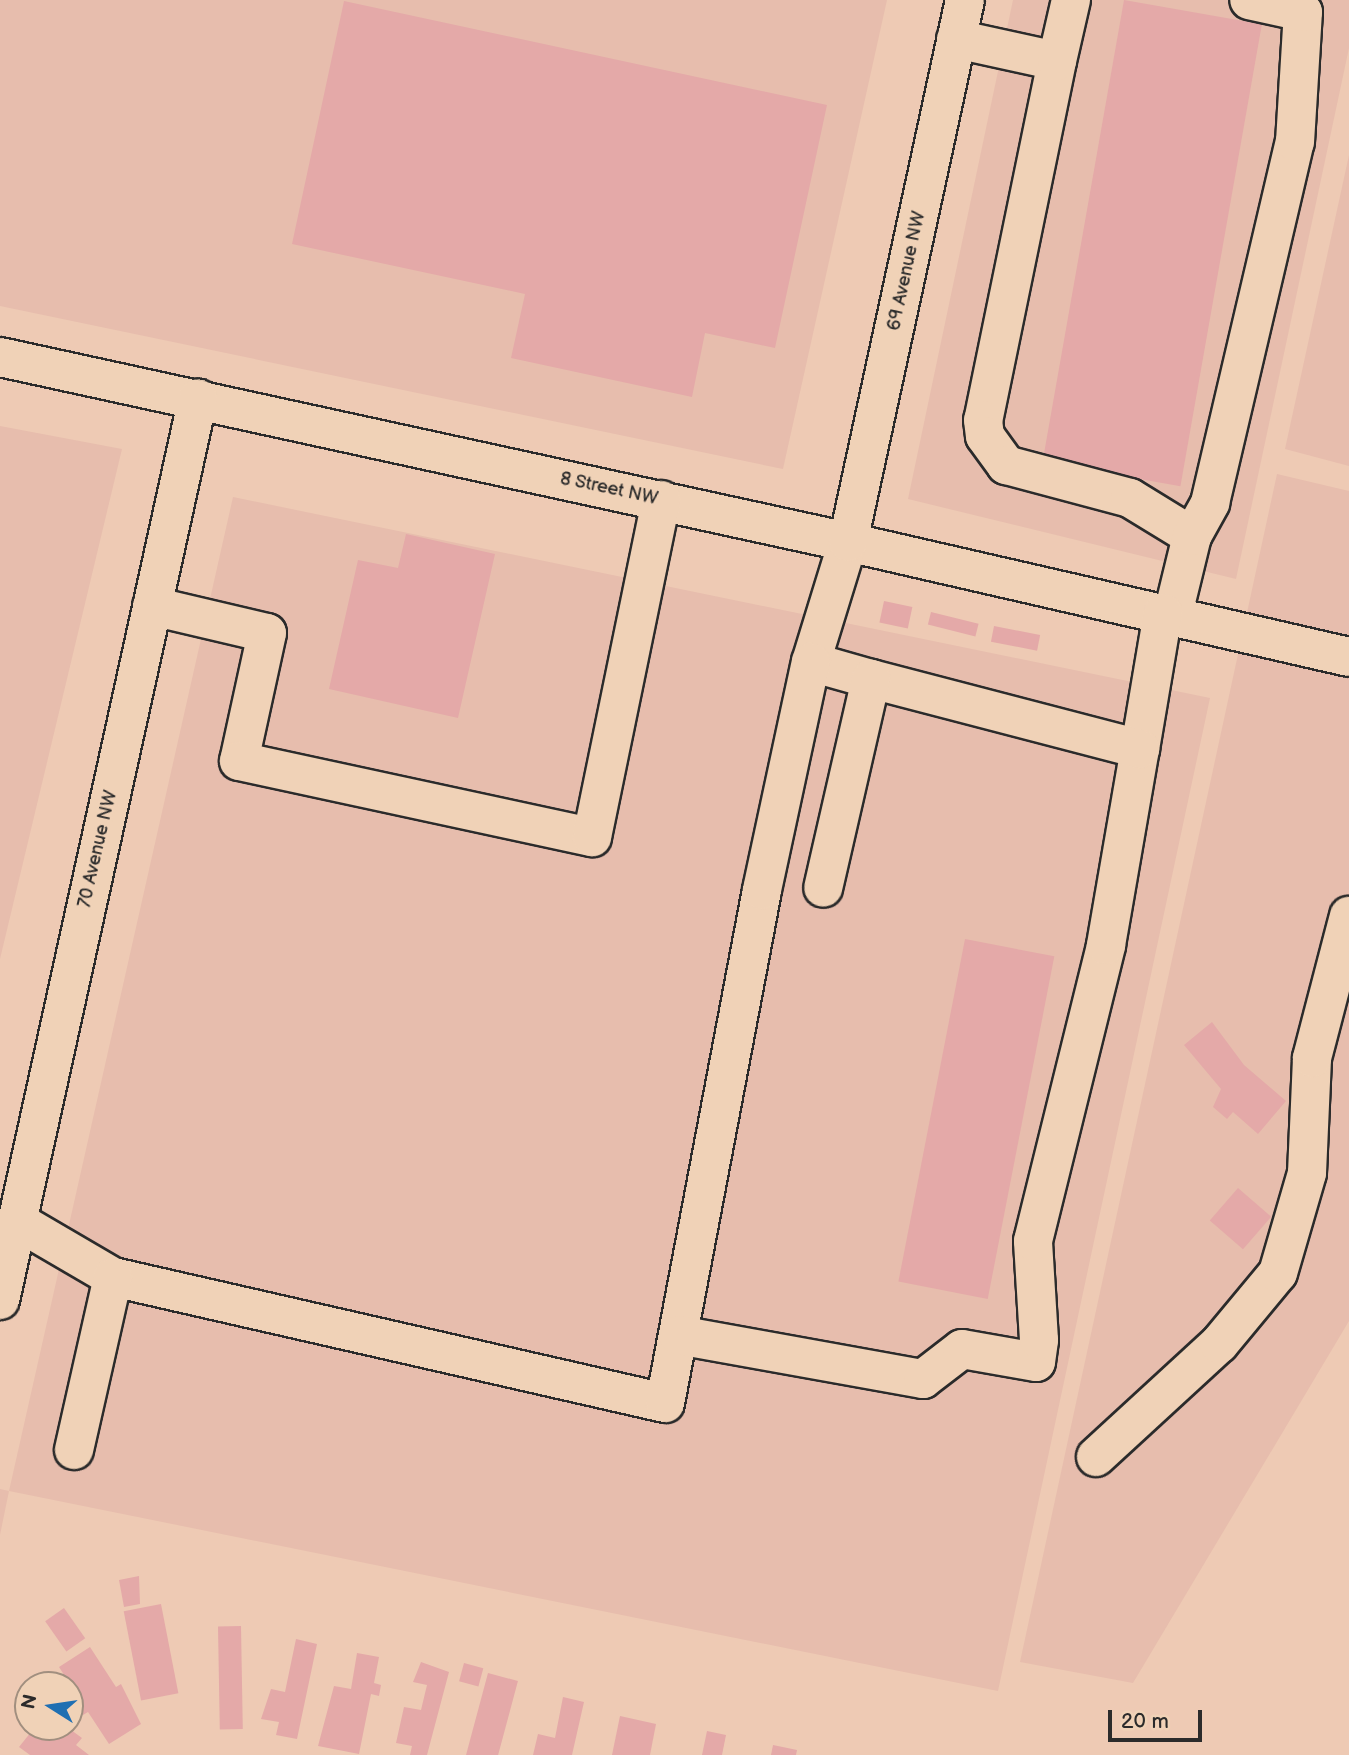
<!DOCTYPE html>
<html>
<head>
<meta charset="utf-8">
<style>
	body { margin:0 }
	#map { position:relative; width:1349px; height:1755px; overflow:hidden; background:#eecab4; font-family:"Balsamiq Sans",sans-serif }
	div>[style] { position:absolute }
	.built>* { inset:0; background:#e7bdad }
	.building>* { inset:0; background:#e4a9a8; transform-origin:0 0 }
	.roads { filter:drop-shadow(2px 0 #2b2b2b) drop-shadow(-2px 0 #2b2b2b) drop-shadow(0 2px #2b2b2b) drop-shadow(0 -2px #2b2b2b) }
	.minor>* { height:38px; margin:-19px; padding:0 19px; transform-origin:19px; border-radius:19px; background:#f0d2b7 }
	span { translate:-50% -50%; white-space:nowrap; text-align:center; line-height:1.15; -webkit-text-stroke:5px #f0d2b7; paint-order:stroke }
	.street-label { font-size:18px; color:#2b2b2b }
	.north { position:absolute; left:14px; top:1671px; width:70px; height:70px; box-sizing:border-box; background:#f0d2b7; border:2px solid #a18f7f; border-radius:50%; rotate:282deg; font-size:19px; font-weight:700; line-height:28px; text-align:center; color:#2b2b2b }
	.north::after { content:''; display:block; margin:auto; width:24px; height:32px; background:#1f6fb2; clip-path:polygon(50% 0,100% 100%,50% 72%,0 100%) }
	.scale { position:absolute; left:1108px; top:1710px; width:94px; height:32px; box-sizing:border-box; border:4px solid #2b2b2b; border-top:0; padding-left:9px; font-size:21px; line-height:24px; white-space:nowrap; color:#2b2b2b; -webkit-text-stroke:5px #f0d2b7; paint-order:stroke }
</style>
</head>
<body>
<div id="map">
	<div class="built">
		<div style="clip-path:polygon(0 0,887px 0,783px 469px,0 306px)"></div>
		<div style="clip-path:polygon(1013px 0,1349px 0,1349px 48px,1236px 579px,908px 499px)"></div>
		<div style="clip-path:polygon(1349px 155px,1349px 466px,1285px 449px)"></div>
		<div style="clip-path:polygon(0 426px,122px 449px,0 959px)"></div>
		<div style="clip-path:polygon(1277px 474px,1349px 491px,1349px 1321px,1133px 1683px,1020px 1662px)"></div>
		<div style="clip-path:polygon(233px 497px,1210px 698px,998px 1691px,9px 1491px,0 1535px,0 1489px,9px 1491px)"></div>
	</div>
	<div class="building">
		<div style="left:1124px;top:0;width:140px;height:469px;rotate:10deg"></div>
		<div style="clip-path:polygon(344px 1px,827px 105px,775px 348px,705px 333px,692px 397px,511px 358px,525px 294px,292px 244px)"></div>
		<div style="clip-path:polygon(406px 534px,495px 554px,458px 718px,329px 689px,358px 560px,398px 568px)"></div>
		<div style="left:884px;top:601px;width:29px;height:22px;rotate:12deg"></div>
		<div style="left:931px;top:612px;width:49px;height:13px;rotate:14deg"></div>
		<div style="left:994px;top:626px;width:47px;height:16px;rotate:11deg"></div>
		<div style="left:965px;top:939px;width:91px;height:349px;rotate:11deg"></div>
		<div style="clip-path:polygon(1212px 1022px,1244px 1065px,1286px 1101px,1258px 1134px,1233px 1112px,1227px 1119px,1213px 1107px,1221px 1089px,1184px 1045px)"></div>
		<div style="left:1238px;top:1188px;width:44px;height:43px;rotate:41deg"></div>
		<div style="clip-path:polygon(139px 1576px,140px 1604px,124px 1607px,119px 1580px)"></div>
		<div style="left:161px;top:1604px;width:91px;height:38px;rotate:79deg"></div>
		<div style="left:64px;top:1608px;width:37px;height:23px;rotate:55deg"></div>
		<div style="left:241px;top:1626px;width:103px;height:23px;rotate:89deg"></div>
		<div style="clip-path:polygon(296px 1639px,317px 1644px,297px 1739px,276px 1735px,279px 1722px,261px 1719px,271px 1689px,285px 1692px)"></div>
		<div style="clip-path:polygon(90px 1647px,116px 1687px,121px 1684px,141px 1724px,109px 1744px,88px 1712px,83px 1715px,75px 1704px,81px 1701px,59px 1667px)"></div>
		<div style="clip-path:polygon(357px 1653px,379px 1657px,374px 1683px,381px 1685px,379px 1696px,371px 1694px,359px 1754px,318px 1746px,334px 1686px,351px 1689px)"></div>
		<div style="clip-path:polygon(421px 1662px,449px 1672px,427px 1755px,410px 1755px,412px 1746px,396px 1743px,404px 1707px,421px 1710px,427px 1685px,413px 1682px)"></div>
		<div style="left:464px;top:1663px;width:20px;height:19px;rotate:15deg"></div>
		<div style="left:488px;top:1673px;width:31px;height:85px;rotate:15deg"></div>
		<div style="clip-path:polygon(563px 1697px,584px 1702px,572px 1755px,533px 1755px,538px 1734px,555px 1738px)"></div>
		<div style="clip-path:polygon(620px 1716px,656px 1724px,650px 1755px,612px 1755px)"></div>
		<div style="clip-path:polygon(35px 1727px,67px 1727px,82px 1738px,76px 1745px,89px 1755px,30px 1755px,19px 1747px)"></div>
		<div style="clip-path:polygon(707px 1731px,726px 1735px,722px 1755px,702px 1755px)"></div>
		<div style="clip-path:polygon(773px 1745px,797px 1750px,796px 1755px,771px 1755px)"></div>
	</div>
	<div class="roads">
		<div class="minor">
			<div style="left:956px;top:39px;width:103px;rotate:12.3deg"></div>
			<div style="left:1057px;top:61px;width:367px;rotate:101.6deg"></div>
			<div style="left:983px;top:420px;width:16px;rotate:83deg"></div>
			<div style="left:985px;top:436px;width:36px;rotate:54deg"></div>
			<div style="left:1006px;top:465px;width:128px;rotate:14.9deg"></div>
			<div style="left:1130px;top:498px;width:73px;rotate:31.5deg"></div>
			<div style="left:1192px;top:536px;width:80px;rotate:103.7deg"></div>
			<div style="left:1057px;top:61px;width:63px;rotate:-77.1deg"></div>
			<div style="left:0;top:357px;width:868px;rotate:12.31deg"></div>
			<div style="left:848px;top:542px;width:514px;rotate:12.93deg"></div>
			<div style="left:1192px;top:536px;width:38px;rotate:-61deg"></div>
			<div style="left:1210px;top:503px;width:371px;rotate:-76.8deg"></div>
			<div style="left:1295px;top:142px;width:130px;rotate:-86.5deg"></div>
			<div style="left:1303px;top:12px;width:55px;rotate:-167.5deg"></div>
			<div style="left:152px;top:606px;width:118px;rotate:13.2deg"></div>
			<div style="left:267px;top:633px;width:131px;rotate:102.3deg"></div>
			<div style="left:239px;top:761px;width:361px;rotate:12.2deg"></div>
			<div style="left:592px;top:837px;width:344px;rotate:-78.4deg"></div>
			<div style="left:871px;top:679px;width:62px;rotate:-164.2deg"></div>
			<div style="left:811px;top:662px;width:126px;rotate:-72.9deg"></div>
			<div style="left:848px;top:542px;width:554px;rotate:-77.82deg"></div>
			<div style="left:1140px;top:749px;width:138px;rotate:-80.4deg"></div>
			<div style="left:17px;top:1221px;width:111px;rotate:30.3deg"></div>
			<div style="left:113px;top:1277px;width:566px;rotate:12.86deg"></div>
			<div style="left:665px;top:1403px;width:522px;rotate:-79.29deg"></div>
			<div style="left:762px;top:890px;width:233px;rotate:-77.9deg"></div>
			<div style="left:0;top:1300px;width:923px;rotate:-77.62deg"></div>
			<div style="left:678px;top:1335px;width:249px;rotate:10.2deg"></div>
			<div style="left:923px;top:1379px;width:49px;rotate:-37.6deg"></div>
			<div style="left:962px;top:1349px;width:75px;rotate:10deg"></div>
			<div style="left:1036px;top:1362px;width:22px;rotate:-82deg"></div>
			<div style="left:1039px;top:1340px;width:99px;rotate:-93.5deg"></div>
			<div style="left:1033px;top:1241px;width:305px;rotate:-76.1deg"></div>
			<div style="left:1106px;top:945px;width:199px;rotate:-80.2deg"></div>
			<div style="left:1140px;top:749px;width:278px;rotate:-165.4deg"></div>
			<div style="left:871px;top:679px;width:214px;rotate:102.9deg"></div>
			<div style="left:74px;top:1450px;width:177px;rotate:-77.3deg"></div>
			<div style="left:1096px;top:1457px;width:167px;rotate:-42.6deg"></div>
			<div style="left:1219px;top:1344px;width:92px;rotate:-50.3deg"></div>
			<div style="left:1278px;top:1273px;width:104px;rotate:-73.8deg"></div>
			<div style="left:1307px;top:1173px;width:115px;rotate:-87.5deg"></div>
			<div style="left:1312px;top:1058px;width:147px;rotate:-75.4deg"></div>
		</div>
	</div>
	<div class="street-label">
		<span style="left:907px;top:271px;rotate:-78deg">69 Avenue NW</span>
		<span style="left:609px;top:489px;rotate:12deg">8 Street NW</span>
		<span style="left:98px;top:849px;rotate:-77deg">70 Avenue NW</span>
	</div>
	<div class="north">N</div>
	<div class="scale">20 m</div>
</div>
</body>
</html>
